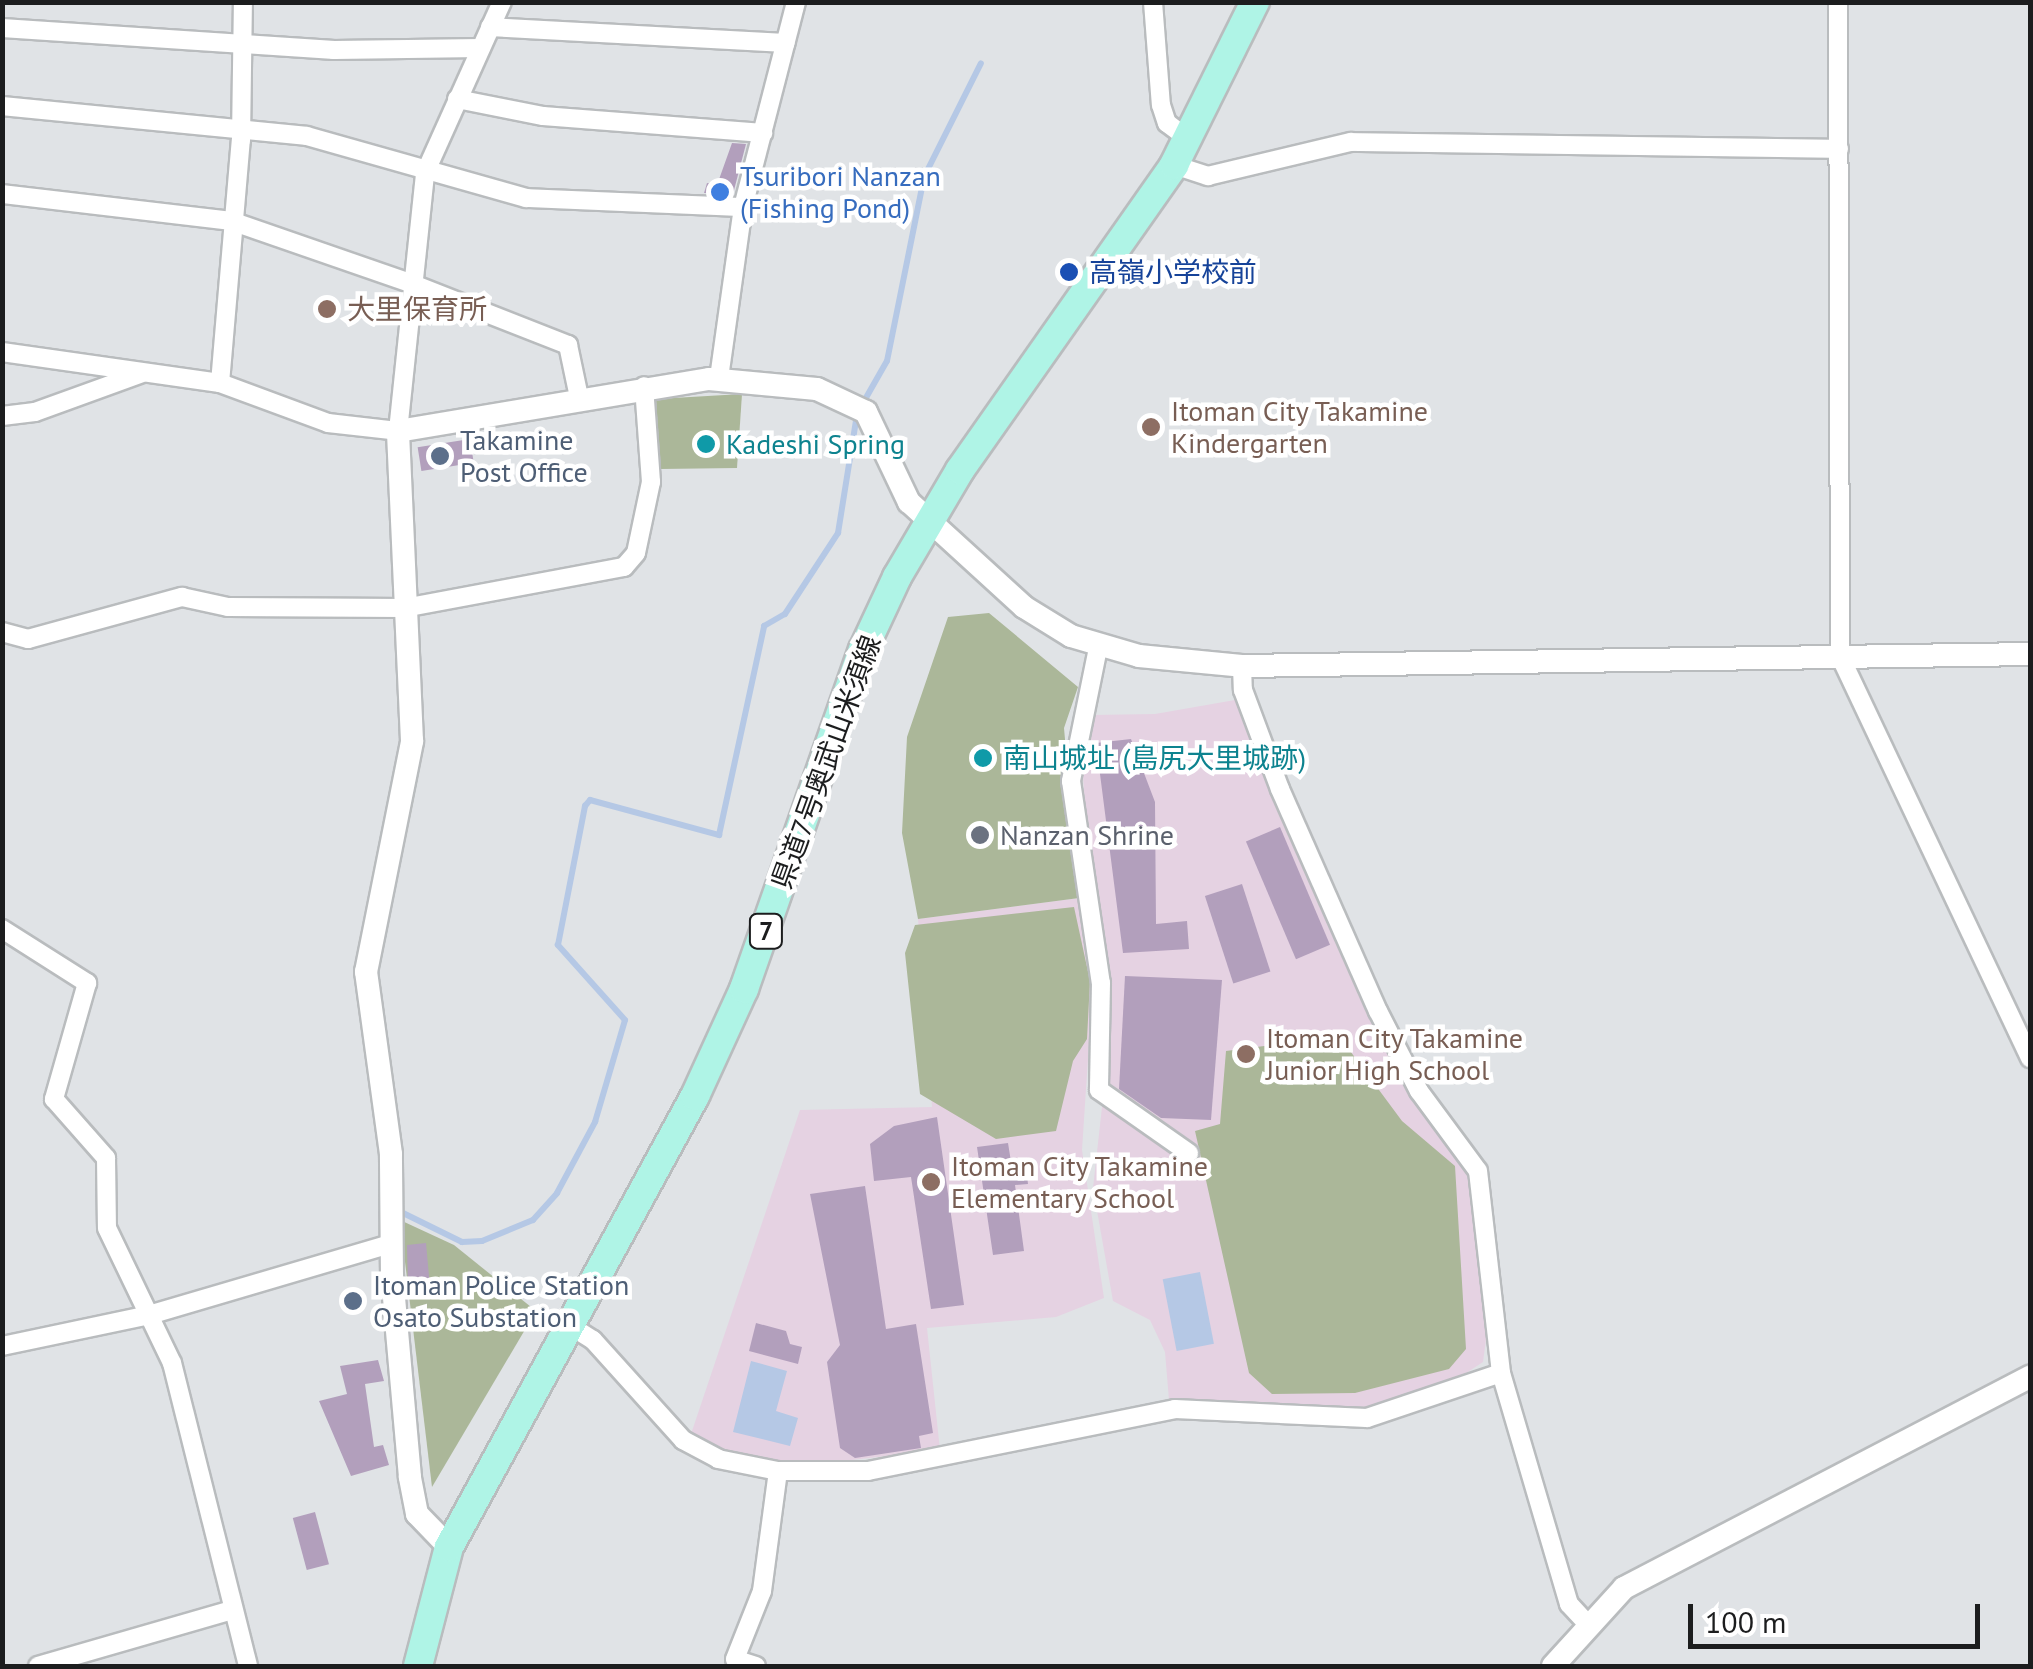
<!DOCTYPE html>
<html>
<head>
<meta charset="utf-8">
<style>
	body { margin:0 }
	#map { position:relative; width:2033px; height:1669px; overflow:hidden; background:#e0e3e6; font-family:"PT Sans","Noto Sans JP",sans-serif }
	div>[style] { position:absolute }
	.education>* { inset:0; background:#e5d2e2 }
	.green>* { inset:0; background:#abb799 }
	.water>* { inset:0; background:#b5c8e5; transform-origin:0 0 }
	.stream>* { height:6px; margin:-3px; padding:0 3px; transform-origin:3px; border-radius:3px; background:#b5c8e5 }
	.building>* { inset:0; background:#b29fbc; transform-origin:0 0 }
	.roads { filter:drop-shadow(2px 0 #b9bcbe) drop-shadow(-2px 0 #b9bcbe) drop-shadow(0 2px #b9bcbe) drop-shadow(0 -2px #b9bcbe) }
	.minor>* { height:18px; margin:-9px; padding:0 9px; transform-origin:9px; border-radius:9px; background:#fff }
	.tertiary>* { height:22px; margin:-11px; padding:0 11px; transform-origin:11px; border-radius:11px; background:#fff }
	.primary>* { height:28px; margin:-14px; padding:0 14px; transform-origin:14px; border-radius:14px; background:#aff4e6 }
	.dots>* { width:28px; height:28px; translate:-50% -50%; box-sizing:border-box; border:5px solid #fff; border-radius:50% }
	span { translate:-50% -50%; white-space:nowrap; text-align:center; line-height:1.15; -webkit-text-stroke:9px #fff; paint-order:stroke }
	.shield-label span { padding:2px 8px; background:#fff; border:2px solid; border-radius:8px; -webkit-text-stroke-width:0 }
	.shield-label { font-size:25px; color:#1c1d1e; font-weight:700 }
	.shop-label { font-size:28px; color:#366cbe }
	.left { translate:0 -50%; text-align:left }
	.transit-label { font-size:28px; color:#164399 }
	.education-label { font-size:28px; color:#785e54 }
	.service-label { font-size:28px; color:#4e5e75 }
	.culture-label { font-size:28px; color:#0d838f }
	.street-label { font-size:28px; color:#1c1d1e }
	.worship-label { font-size:28px; color:#5b616d }
	.frame { position:absolute; inset:0; border:5px solid #1c1d1e; pointer-events:none }
	.scale { position:absolute; left:1688px; top:1604px; width:292px; height:45px; box-sizing:border-box; border:5px solid #1c1d1e; border-top:0; padding-left:12px; font-size:30px; line-height:35px; white-space:nowrap; color:#1c1d1e; -webkit-text-stroke:8px #fff; paint-order:stroke }
</style>
</head>
<body>
<div id="map">
	<div class="education">
		<div style="clip-path:polygon(1235px 700px,1370px 1019px,1409px 1095px,1468px 1172px,1487px 1332px,1483px 1362px,1451px 1383px,1361px 1410px,1169px 1400px,1165px 1352px,1150px 1320px,1113px 1301px,1093px 1188px,1104px 1089px,1081px 746px,1091px 715px,1155px 714px)"></div>
		<div style="clip-path:polygon(1079px 898px,1093px 982px,1082px 1150px,1104px 1298px,1056px 1317px,927px 1328px,940px 1450px,807px 1465px,729px 1455px,691px 1434px,800px 1110px,932px 1107px,918px 919px)"></div>
	</div>
	<div class="green">
		<div style="clip-path:polygon(742px 394px,737px 468px,660px 469px,656px 399px)"></div>
		<div style="clip-path:polygon(989px 613px,1078px 687px,1064px 728px,1079px 898px,918px 919px,902px 833px,907px 737px,948px 617px)"></div>
		<div style="clip-path:polygon(1074px 907px,1090px 981px,1087px 1039px,1073px 1061px,1056px 1131px,996px 1139px,920px 1094px,905px 953px,915px 925px)"></div>
		<div style="clip-path:polygon(1339px 1036px,1402px 1121px,1455px 1166px,1466px 1349px,1449px 1369px,1355px 1393px,1272px 1394px,1249px 1373px,1195px 1131px,1220px 1124px,1226px 1051px)"></div>
		<div style="clip-path:polygon(400px 1220px,454px 1245px,536px 1311px,432px 1487px)"></div>
	</div>
	<div class="water">
		<div style="left:1200px;top:1272px;width:73px;height:38px;rotate:79deg"></div>
		<div style="clip-path:polygon(751px 1361px,787px 1371px,776px 1411px,798px 1418px,790px 1446px,733px 1432px)"></div>
	</div>
	<div class="stream">
		<div style="left:863px;top:403px;width:48px;rotate:-60.3deg"></div>
		<div style="left:887px;top:361px;width:188px;rotate:-78.6deg"></div>
		<div style="left:924px;top:177px;width:127px;rotate:-63.4deg"></div>
		<div style="left:401px;top:1212px;width:68px;rotate:26.2deg"></div>
		<div style="left:462px;top:1242px;width:20px;rotate:-3deg"></div>
		<div style="left:482px;top:1241px;width:55px;rotate:-22.4deg"></div>
		<div style="left:533px;top:1220px;width:36px;rotate:-48deg"></div>
		<div style="left:557px;top:1193px;width:81px;rotate:-61.8deg"></div>
		<div style="left:595px;top:1122px;width:106px;rotate:-73.6deg"></div>
		<div style="left:625px;top:1020px;width:101px;rotate:-131.8deg"></div>
		<div style="left:558px;top:945px;width:142px;rotate:-79deg"></div>
		<div style="left:585px;top:806px;width:8px;rotate:-50deg"></div>
		<div style="left:590px;top:800px;width:134px;rotate:15.2deg"></div>
		<div style="left:719px;top:835px;width:214px;rotate:-77.8deg"></div>
		<div style="left:764px;top:626px;width:24px;rotate:-30deg"></div>
		<div style="left:785px;top:614px;width:97px;rotate:-56.8deg"></div>
		<div style="left:838px;top:533px;width:121px;rotate:-80.9deg"></div>
	</div>
	<div class="building">
		<div style="clip-path:polygon(732px 143px,746px 144px,733px 194px,704px 193px,707px 183px,717px 185px)"></div>
		<div style="left:470px;top:439px;width:24px;height:53px;rotate:81deg"></div>
		<div style="clip-path:polygon(1131px 739px,1155px 802px,1156px 924px,1187px 921px,1189px 949px,1123px 953px,1096px 743px)"></div>
		<div style="left:1280px;top:827px;width:128px;height:37px;rotate:67deg"></div>
		<div style="left:1242px;top:884px;width:92px;height:39px;rotate:72deg"></div>
		<div style="clip-path:polygon(1125px 976px,1222px 980px,1211px 1120px,1161px 1118px,1119px 1089px)"></div>
		<div style="clip-path:polygon(937px 1117px,964px 1305px,931px 1309px,911px 1177px,874px 1181px,870px 1144px,894px 1126px)"></div>
		<div style="clip-path:polygon(1008px 1143px,1012px 1168px,1026px 1167px,1028px 1184px,1015px 1185px,1024px 1251px,993px 1255px,977px 1147px)"></div>
		<div style="clip-path:polygon(865px 1186px,886px 1329px,916px 1324px,933px 1433px,919px 1436px,921px 1448px,855px 1458px,840px 1448px,827px 1362px,840px 1345px,810px 1194px)"></div>
		<div style="clip-path:polygon(426px 1243px,430px 1287px,408px 1289px,407px 1245px)"></div>
		<div style="clip-path:polygon(756px 1323px,786px 1331px,790px 1344px,802px 1347px,798px 1364px,749px 1351px)"></div>
		<div style="clip-path:polygon(378px 1360px,384px 1381px,365px 1384px,374px 1447px,383px 1445px,389px 1465px,351px 1476px,319px 1401px,347px 1394px,340px 1366px)"></div>
		<div style="left:315px;top:1512px;width:54px;height:23px;rotate:75deg"></div>
	</div>
	<div class="roads">
		<div class="minor">
			<div style="left:1153px;top:2px;width:103px;rotate:85.6deg"></div>
			<div style="left:1161px;top:105px;width:19px;rotate:72deg"></div>
			<div style="left:1167px;top:123px;width:26px;rotate:37deg"></div>
			<div style="left:1838px;top:2px;width:654px;rotate:89.82deg"></div>
			<div style="left:1840px;top:656px;width:445px;rotate:64.7deg"></div>
			<div style="left:490px;top:27px;width:296px;rotate:3.1deg"></div>
			<div style="left:2px;top:28px;width:333px;rotate:3.8deg"></div>
			<div style="left:334px;top:50px;width:147px;rotate:-0.8deg"></div>
			<div style="left:457px;top:99px;width:88px;rotate:11.2deg"></div>
			<div style="left:543px;top:116px;width:221px;rotate:4.4deg"></div>
			<div style="left:2px;top:106px;width:306px;rotate:5.6deg"></div>
			<div style="left:307px;top:136px;width:228px;rotate:15.8deg"></div>
			<div style="left:526px;top:198px;width:217px;rotate:2.4deg"></div>
			<div style="left:1174px;top:165px;width:36px;rotate:18deg"></div>
			<div style="left:1208px;top:176px;width:147px;rotate:-13.4deg"></div>
			<div style="left:1351px;top:142px;width:488px;rotate:0.8deg"></div>
			<div style="left:2px;top:194px;width:231px;rotate:6.7deg"></div>
			<div style="left:231px;top:221px;width:189px;rotate:19.1deg"></div>
			<div style="left:410px;top:283px;width:170px;rotate:21.4deg"></div>
			<div style="left:568px;top:345px;width:53px;rotate:78.1deg"></div>
			<div style="left:2px;top:352px;width:220px;rotate:8.1deg"></div>
			<div style="left:220px;top:383px;width:115px;rotate:20.3deg"></div>
			<div style="left:328px;top:423px;width:70px;rotate:6.5deg"></div>
			<div style="left:398px;top:431px;width:259px;rotate:-84deg"></div>
			<div style="left:425px;top:173px;width:188px;rotate:-65.8deg"></div>
			<div style="left:719px;top:378px;width:173px;rotate:-82deg"></div>
			<div style="left:743px;top:207px;width:212px;rotate:-75.5deg"></div>
			<div style="left:220px;top:383px;width:244px;rotate:-85.1deg"></div>
			<div style="left:241px;top:140px;width:138px;rotate:-89.2deg"></div>
			<div style="left:2px;top:416px;width:33px;rotate:-7deg"></div>
			<div style="left:35px;top:412px;width:112px;rotate:-19.9deg"></div>
			<div style="left:2px;top:632px;width:27px;rotate:15deg"></div>
			<div style="left:28px;top:639px;width:160px;rotate:-15.3deg"></div>
			<div style="left:182px;top:597px;width:47px;rotate:12.3deg"></div>
			<div style="left:228px;top:607px;width:176px;rotate:0.3deg"></div>
			<div style="left:404px;top:608px;width:224px;rotate:-10.6deg"></div>
			<div style="left:624px;top:567px;width:18px;rotate:-49deg"></div>
			<div style="left:636px;top:553px;width:73px;rotate:-78.1deg"></div>
			<div style="left:651px;top:482px;width:96px;rotate:-94.2deg"></div>
			<div style="left:1098px;top:648px;width:136px;rotate:101.5deg"></div>
			<div style="left:1071px;top:781px;width:204px;rotate:81.6deg"></div>
			<div style="left:1101px;top:983px;width:107px;rotate:91.1deg"></div>
			<div style="left:1099px;top:1090px;width:110px;rotate:35deg"></div>
			<div style="left:1242px;top:666px;width:24px;rotate:88deg"></div>
			<div style="left:1243px;top:690px;width:106px;rotate:69.5deg"></div>
			<div style="left:1280px;top:789px;width:243px;rotate:66.2deg"></div>
			<div style="left:1378px;top:1011px;width:90px;rotate:62.9deg"></div>
			<div style="left:1419px;top:1091px;width:99px;rotate:53.6deg"></div>
			<div style="left:1478px;top:1171px;width:203px;rotate:83.5deg"></div>
			<div style="left:1501px;top:1373px;width:241px;rotate:73.6deg"></div>
			<div style="left:1569px;top:1604px;width:25px;rotate:47deg"></div>
			<div style="left:2px;top:929px;width:101px;rotate:32.4deg"></div>
			<div style="left:87px;top:983px;width:121px;rotate:105.9deg"></div>
			<div style="left:54px;top:1099px;width:79px;rotate:48.6deg"></div>
			<div style="left:106px;top:1158px;width:70px;rotate:89.2deg"></div>
			<div style="left:107px;top:1228px;width:150px;rotate:64.3deg"></div>
			<div style="left:172px;top:1363px;width:312px;rotate:75.9deg"></div>
			<div style="left:569px;top:1325px;width:28px;rotate:32deg"></div>
			<div style="left:593px;top:1340px;width:135px;rotate:48deg"></div>
			<div style="left:683px;top:1440px;width:40px;rotate:28deg"></div>
			<div style="left:718px;top:1459px;width:61px;rotate:11.3deg"></div>
			<div style="left:778px;top:1471px;width:90px"></div>
			<div style="left:868px;top:1471px;width:313px;rotate:-11.4deg"></div>
			<div style="left:1175px;top:1409px;width:192px;rotate:2.7deg"></div>
			<div style="left:1367px;top:1418px;width:141px;rotate:-18.6deg"></div>
			<div style="left:2px;top:1346px;width:150px;rotate:-11.9deg"></div>
			<div style="left:149px;top:1315px;width:251px;rotate:-16.4deg"></div>
			<div style="left:38px;top:1666px;width:202px;rotate:-16.1deg"></div>
			<div style="left:756px;top:1666px;width:22px;rotate:-162deg"></div>
			<div style="left:735px;top:1659px;width:73px;rotate:-68.3deg"></div>
			<div style="left:762px;top:1591px;width:121px;rotate:-82.4deg"></div>
		</div>
		<div class="tertiary">
			<div style="left:449px;top:1547px;width:46px;rotate:-134.1deg"></div>
			<div style="left:417px;top:1514px;width:38px;rotate:-101deg"></div>
			<div style="left:410px;top:1477px;width:201px;rotate:-95.1deg"></div>
			<div style="left:392px;top:1277px;width:123px;rotate:-90.5deg"></div>
			<div style="left:391px;top:1154px;width:184px;rotate:-97.8deg"></div>
			<div style="left:366px;top:972px;width:236px;rotate:-78.7deg"></div>
			<div style="left:412px;top:741px;width:310px;rotate:-92.6deg"></div>
			<div style="left:398px;top:431px;width:315px;rotate:-9.5deg"></div>
			<div style="left:709px;top:379px;width:108px;rotate:5.3deg"></div>
			<div style="left:817px;top:389px;width:54px;rotate:25.1deg"></div>
			<div style="left:866px;top:412px;width:100px;rotate:64.5deg"></div>
			<div style="left:909px;top:502px;width:156px;rotate:42.4deg"></div>
			<div style="left:1024px;top:607px;width:55px;rotate:31.7deg"></div>
			<div style="left:1071px;top:636px;width:71px;rotate:16.4deg"></div>
			<div style="left:1139px;top:656px;width:103px;rotate:5.5deg"></div>
			<div style="left:1242px;top:666px;width:788px;rotate:-0.87deg"></div>
			<div style="left:1553px;top:1666px;width:105px;rotate:-47.7deg"></div>
			<div style="left:1624px;top:1588px;width:458px;rotate:-27.5deg"></div>
		</div>
		<div class="primary">
			<div style="left:418px;top:1666px;width:123px;rotate:-75.4deg"></div>
			<div style="left:449px;top:1547px;width:514px;rotate:-61.39deg"></div>
			<div style="left:695px;top:1096px;width:118px;rotate:-65.4deg"></div>
			<div style="left:744px;top:989px;width:359px;rotate:-70.7deg"></div>
			<div style="left:863px;top:650px;width:81px;rotate:-65deg"></div>
			<div style="left:897px;top:577px;width:124px;rotate:-59.5deg"></div>
			<div style="left:960px;top:470px;width:373px;rotate:-54.9deg"></div>
			<div style="left:1174px;top:165px;width:182px;rotate:-63.6deg"></div>
		</div>
	</div>
	<div class="dots">
		<div style="left:720px;top:192px;background:#3f7fe0"></div>
		<div style="left:1069px;top:272px;background:#1a4fb4"></div>
		<div style="left:327px;top:309px;background:#8d6e63"></div>
		<div style="left:1151px;top:427px;background:#8d6e63"></div>
		<div style="left:706px;top:444px;background:#0f9aa8"></div>
		<div style="left:440px;top:456px;background:#5c6f8a"></div>
		<div style="left:983px;top:758px;background:#0f9aa8"></div>
		<div style="left:980px;top:835px;background:#6b7280"></div>
		<div style="left:1246px;top:1054px;background:#8d6e63"></div>
		<div style="left:931px;top:1182px;background:#8d6e63"></div>
		<div style="left:353px;top:1301px;background:#5c6f8a"></div>
	</div>
	<div class="shield-label">
		<span style="left:766px;top:931px">7</span>
	</div>
	<div class="shop-label">
		<span class="left" style="left:740px;top:192px">Tsuribori Nanzan<br>(Fishing Pond)</span>
	</div>
	<div class="transit-label">
		<span class="left" style="left:1089px;top:272px">高嶺小学校前</span>
	</div>
	<div class="education-label">
		<span class="left" style="left:347px;top:309px">大里保育所</span>
		<span class="left" style="left:1171px;top:427px">Itoman City Takamine<br>Kindergarten</span>
		<span class="left" style="left:1266px;top:1054px">Itoman City Takamine<br>Junior High School</span>
		<span class="left" style="left:951px;top:1182px">Itoman City Takamine<br>Elementary School</span>
	</div>
	<div class="service-label">
		<span class="left" style="left:460px;top:456px">Takamine<br>Post Office</span>
		<span class="left" style="left:373px;top:1301px">Itoman Police Station<br>Osato Substation</span>
	</div>
	<div class="culture-label">
		<span class="left" style="left:726px;top:444px">Kadeshi Spring</span>
		<span class="left" style="left:1003px;top:758px">南山城址 (島尻大里城跡)</span>
	</div>
	<div class="street-label">
		<span style="left:826px;top:762px;rotate:-70deg">県道7号奥武山米須線</span>
	</div>
	<div class="worship-label">
		<span class="left" style="left:1000px;top:835px">Nanzan Shrine</span>
	</div>
	<div class="frame"></div>
	<div class="scale">100 m</div>
</div>
</body>
</html>
